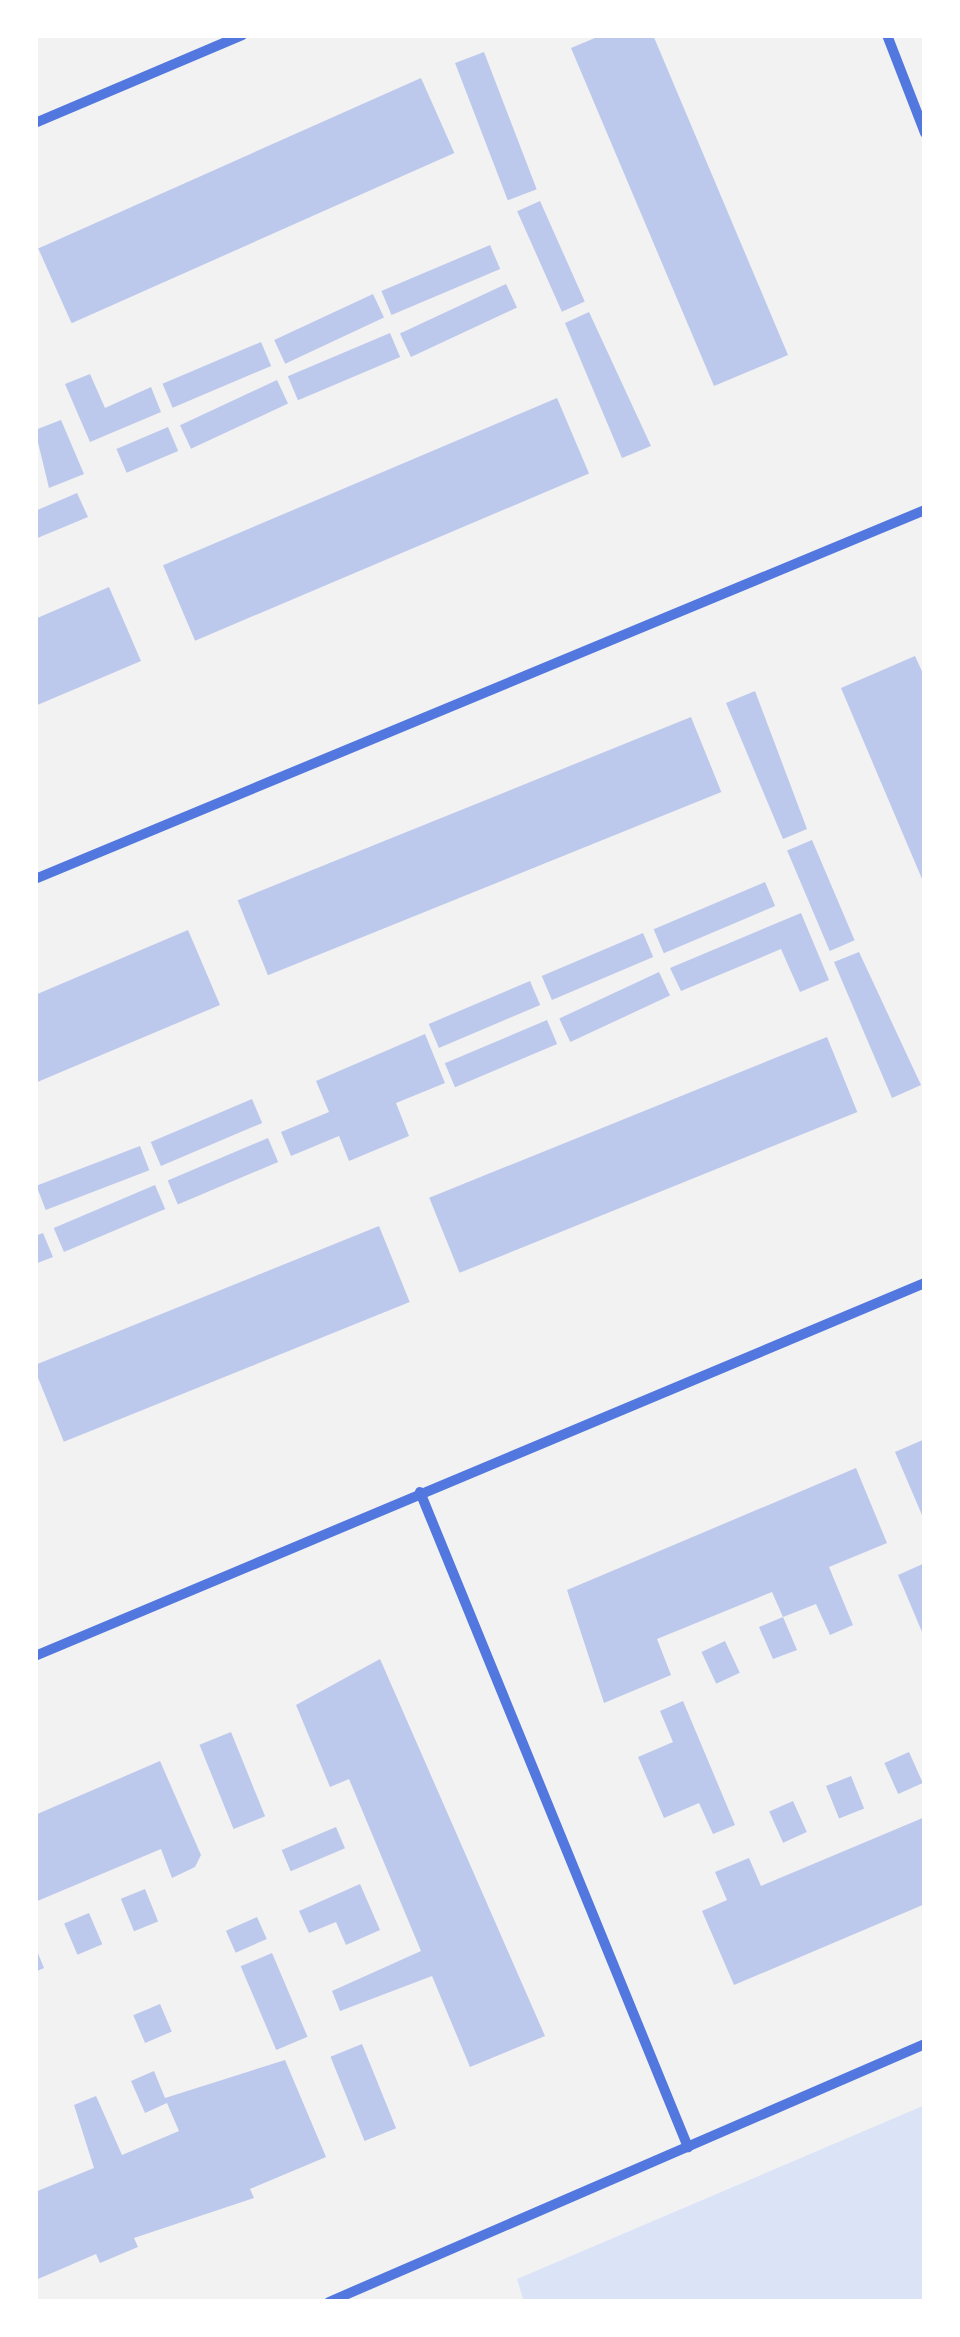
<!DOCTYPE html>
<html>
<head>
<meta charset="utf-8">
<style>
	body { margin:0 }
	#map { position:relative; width:960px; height:2337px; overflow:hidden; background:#f2f2f2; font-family:Literata,serif }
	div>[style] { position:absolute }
	.green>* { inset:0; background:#dbe4f7 }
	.building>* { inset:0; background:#bdc9ec; transform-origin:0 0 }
	.minor>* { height:10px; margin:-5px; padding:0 5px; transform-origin:5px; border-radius:5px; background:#5277de }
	span { translate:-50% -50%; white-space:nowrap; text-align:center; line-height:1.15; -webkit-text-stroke:9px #fff; paint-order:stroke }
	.frame { position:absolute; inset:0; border:38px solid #fff; pointer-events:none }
</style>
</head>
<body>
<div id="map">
	<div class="green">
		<div style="clip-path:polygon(925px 2105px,925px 2302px,524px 2302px,517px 2279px)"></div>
	</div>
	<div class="building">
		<div style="clip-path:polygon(602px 35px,653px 35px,788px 355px,714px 386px,571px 48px)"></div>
		<div style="left:484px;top:52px;width:147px;height:31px;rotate:69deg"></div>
		<div style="left:421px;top:78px;width:82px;height:419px;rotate:66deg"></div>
		<div style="left:540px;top:201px;width:110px;height:25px;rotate:66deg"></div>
		<div style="left:490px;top:245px;width:26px;height:118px;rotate:67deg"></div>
		<div style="left:506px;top:284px;width:26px;height:117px;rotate:65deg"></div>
		<div style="left:373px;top:294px;width:26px;height:109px;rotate:65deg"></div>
		<div style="clip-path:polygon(589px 312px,651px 446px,622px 458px,565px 323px)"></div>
		<div style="left:390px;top:333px;width:26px;height:111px;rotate:67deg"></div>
		<div style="left:261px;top:342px;width:26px;height:107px;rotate:67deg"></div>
		<div style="clip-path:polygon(90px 374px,105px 408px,151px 387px,161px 412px,90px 442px,65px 384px)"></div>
		<div style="left:277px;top:380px;width:26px;height:107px;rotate:65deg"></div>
		<div style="left:557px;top:398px;width:82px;height:428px;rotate:67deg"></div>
		<div style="clip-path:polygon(61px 420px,84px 474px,49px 488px,35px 430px)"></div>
		<div style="left:168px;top:427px;width:26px;height:56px;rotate:67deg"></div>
		<div style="clip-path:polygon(77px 493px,88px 517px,35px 539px,35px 511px)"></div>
		<div style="clip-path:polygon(109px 587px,141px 661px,35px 706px,35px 619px)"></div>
		<div style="clip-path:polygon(915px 656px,925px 678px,925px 886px,841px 688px)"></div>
		<div style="clip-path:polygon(755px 691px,807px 829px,783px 839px,726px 703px)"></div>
		<div style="left:691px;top:717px;width:81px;height:489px;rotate:68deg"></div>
		<div style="left:812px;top:840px;width:109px;height:27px;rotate:67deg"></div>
		<div style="left:765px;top:882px;width:26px;height:121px;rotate:67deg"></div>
		<div style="clip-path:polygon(801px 913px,829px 980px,800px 992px,781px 949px,681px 991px,670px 968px)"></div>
		<div style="clip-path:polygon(188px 930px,220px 1005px,35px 1083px,35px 995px)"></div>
		<div style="left:643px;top:933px;width:26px;height:110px;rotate:67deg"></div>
		<div style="clip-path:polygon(859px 952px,921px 1085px,892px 1098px,834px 962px)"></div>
		<div style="left:659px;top:972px;width:26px;height:110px;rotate:65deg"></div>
		<div style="left:530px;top:981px;width:26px;height:110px;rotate:67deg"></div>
		<div style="left:547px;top:1020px;width:26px;height:111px;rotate:67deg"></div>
		<div style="clip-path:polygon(425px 1034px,445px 1083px,396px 1103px,409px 1136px,349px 1161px,339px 1136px,291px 1156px,281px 1132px,329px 1112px,316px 1081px)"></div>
		<div style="left:827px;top:1037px;width:81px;height:429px;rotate:68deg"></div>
		<div style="left:252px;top:1099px;width:26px;height:110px;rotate:67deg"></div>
		<div style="left:268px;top:1138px;width:26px;height:109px;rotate:67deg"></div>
		<div style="left:140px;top:1146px;width:26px;height:111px;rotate:69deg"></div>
		<div style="left:155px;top:1185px;width:26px;height:110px;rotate:67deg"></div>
		<div style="left:379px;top:1226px;width:82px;height:373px;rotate:68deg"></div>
		<div style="clip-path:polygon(43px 1233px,53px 1257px,35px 1264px,35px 1236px)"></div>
		<div style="clip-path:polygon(925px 1439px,925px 1522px,895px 1452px)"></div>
		<div style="clip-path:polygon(856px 1468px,887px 1543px,829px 1567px,853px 1625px,830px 1635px,816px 1604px,783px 1617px,797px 1650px,773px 1659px,759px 1627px,783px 1617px,772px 1592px,657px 1639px,671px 1675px,604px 1703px,567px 1590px)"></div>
		<div style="clip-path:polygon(925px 1563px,925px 1639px,898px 1575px)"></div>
		<div style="left:725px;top:1641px;width:35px;height:26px;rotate:65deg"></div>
		<div style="clip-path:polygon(380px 1659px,545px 2036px,470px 2067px,432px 1976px,340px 2011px,332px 1991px,421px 1951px,349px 1779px,330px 1787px,296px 1705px)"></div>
		<div style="clip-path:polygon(683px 1701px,735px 1825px,713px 1834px,699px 1803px,664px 1818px,638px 1757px,673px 1742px,660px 1711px)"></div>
		<div style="left:231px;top:1732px;width:91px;height:34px;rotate:68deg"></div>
		<div style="left:909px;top:1752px;width:34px;height:27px;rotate:66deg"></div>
		<div style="clip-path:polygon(160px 1761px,201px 1855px,195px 1867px,172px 1878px,161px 1849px,35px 1902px,35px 1815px)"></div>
		<div style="left:851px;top:1776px;width:35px;height:27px;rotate:68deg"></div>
		<div style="left:793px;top:1801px;width:34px;height:26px;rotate:66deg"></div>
		<div style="clip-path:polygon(925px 1817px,925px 1904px,734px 1985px,702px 1911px,727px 1900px,715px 1872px,749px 1858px,761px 1886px)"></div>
		<div style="left:336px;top:1827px;width:23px;height:59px;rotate:67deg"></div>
		<div style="clip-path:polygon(360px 1884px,380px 1930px,346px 1945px,336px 1922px,309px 1933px,299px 1911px)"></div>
		<div style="left:145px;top:1889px;width:35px;height:26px;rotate:68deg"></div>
		<div style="left:89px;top:1913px;width:34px;height:27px;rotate:67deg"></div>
		<div style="left:257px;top:1917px;width:24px;height:34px;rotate:66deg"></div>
		<div style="clip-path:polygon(35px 1946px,44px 1968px,35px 1972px)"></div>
		<div style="left:272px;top:1953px;width:91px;height:34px;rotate:67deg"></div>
		<div style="left:160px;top:2004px;width:30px;height:29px;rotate:67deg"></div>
		<div style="left:362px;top:2044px;width:91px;height:34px;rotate:68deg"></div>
		<div style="clip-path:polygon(285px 2060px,326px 2157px,250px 2189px,254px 2198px,134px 2238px,138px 2247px,100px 2263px,96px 2254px,38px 2279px,35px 2192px,94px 2168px,74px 2105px,96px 2096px,122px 2155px,179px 2131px,167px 2103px,145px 2113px,131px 2081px,154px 2071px,165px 2098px)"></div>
	</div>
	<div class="minor">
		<div style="left:887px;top:35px;width:105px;rotate:68.8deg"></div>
		<div style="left:35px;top:123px;width:225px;rotate:-23deg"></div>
		<div style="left:35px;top:879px;width:963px;rotate:-22.52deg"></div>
		<div style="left:420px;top:1492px;width:708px;rotate:67.75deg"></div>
		<div style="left:35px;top:1656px;width:965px;rotate:-22.74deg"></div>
		<div style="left:329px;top:2302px;width:649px;rotate:-23.41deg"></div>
	</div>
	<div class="frame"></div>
</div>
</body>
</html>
